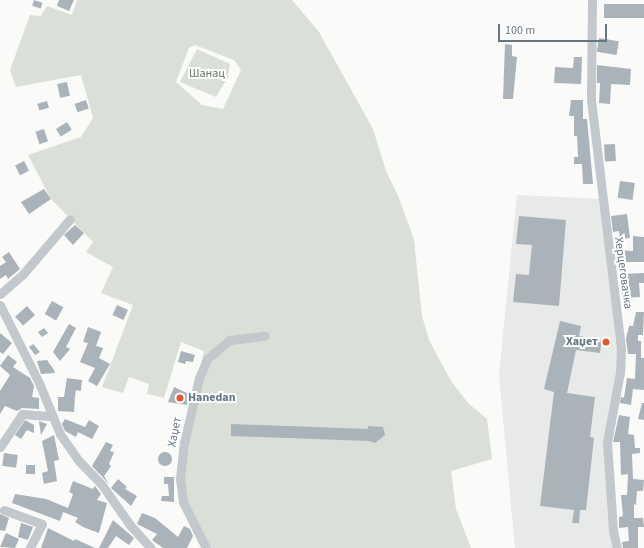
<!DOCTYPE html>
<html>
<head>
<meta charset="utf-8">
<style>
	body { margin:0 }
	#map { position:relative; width:644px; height:548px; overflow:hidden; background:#fafaf8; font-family:"Source Sans 3",sans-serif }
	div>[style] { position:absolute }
	.built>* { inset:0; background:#e8e9e9 }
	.green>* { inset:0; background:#dadfd7 }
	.building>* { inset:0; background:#aab3b9; transform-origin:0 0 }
	.round { border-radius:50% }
	.minor>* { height:9px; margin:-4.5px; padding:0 4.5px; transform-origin:4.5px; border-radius:4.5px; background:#c3c8cc }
	.dots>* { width:11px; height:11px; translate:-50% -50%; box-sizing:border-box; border:2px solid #fff; border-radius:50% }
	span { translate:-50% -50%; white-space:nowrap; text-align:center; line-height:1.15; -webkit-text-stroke:4px #fff; paint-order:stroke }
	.park-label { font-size:12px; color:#687a64 }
	.street-label { font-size:12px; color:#657683 }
	.poi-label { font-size:12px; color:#657683; font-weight:700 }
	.right { translate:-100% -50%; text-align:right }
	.left { translate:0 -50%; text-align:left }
	.scale { position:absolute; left:498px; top:24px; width:109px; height:18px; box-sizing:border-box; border:2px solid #657683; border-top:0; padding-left:5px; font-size:12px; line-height:14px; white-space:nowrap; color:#657683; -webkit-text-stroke:3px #fff; paint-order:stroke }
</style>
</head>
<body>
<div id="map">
	<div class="built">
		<div style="clip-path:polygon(517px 195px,602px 199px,621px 348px,607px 442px,617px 548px,515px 548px,499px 375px)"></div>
	</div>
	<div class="green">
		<div style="clip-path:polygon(evenodd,77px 0,292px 0,319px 32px,373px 129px,386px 171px,399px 198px,414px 240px,422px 316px,429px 340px,451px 381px,468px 403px,487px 419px,492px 459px,451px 471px,456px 509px,471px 548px,206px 548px,183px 502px,184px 443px,204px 351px,181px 342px,164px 398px,147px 394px,149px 384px,129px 377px,123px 393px,102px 387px,133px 305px,101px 293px,113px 267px,86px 252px,93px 242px,51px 199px,28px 155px,81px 137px,93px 118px,81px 75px,16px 87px,10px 70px,30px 15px,41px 16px,47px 6px,72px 15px,77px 0,195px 45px,234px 60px,241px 70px,223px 109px,202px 105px,176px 82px,189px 48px,195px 45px)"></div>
		<div style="clip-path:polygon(197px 49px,230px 64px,228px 77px,216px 97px,180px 82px)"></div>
	</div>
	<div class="building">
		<div style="left:34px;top:0;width:9px;height:6px;rotate:18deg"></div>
		<div style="clip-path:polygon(59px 0,74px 0,69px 11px,57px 6px)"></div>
		<div style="left:604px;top:4px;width:40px;height:14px"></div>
		<div style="left:599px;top:38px;width:20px;height:14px;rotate:9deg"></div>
		<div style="clip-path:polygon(505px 44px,512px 45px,512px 56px,517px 57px,513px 99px,503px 99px)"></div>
		<div style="clip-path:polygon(574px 57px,582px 57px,581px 84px,554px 83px,555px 67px,573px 68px)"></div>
		<div style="clip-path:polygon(597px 65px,631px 69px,630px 85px,611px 84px,610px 104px,599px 103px,600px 83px,597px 83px)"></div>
		<div style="left:67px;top:82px;width:14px;height:10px;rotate:78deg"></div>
		<div style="left:86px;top:100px;width:9px;height:12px;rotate:72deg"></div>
		<div style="clip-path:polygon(571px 100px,583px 100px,583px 119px,587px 119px,593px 184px,583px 184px,582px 164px,574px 164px,574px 157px,578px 157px,577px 136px,574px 136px,574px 116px,569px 116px)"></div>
		<div style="left:47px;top:101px;width:7px;height:10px;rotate:74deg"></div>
		<div style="left:67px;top:122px;width:9px;height:13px;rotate:58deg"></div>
		<div style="left:44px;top:129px;width:13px;height:9px;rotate:72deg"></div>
		<div style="left:615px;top:144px;width:17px;height:11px;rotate:87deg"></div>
		<div style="left:24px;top:161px;width:11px;height:10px;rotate:63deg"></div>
		<div style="left:620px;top:181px;width:15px;height:17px;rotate:8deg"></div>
		<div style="clip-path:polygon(44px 189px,51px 199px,29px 214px,21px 202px)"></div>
		<div style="clip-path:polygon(627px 214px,630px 238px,620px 239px,619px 231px,613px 232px,611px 216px)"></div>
		<div style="clip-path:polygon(519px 216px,566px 220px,559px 306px,513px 302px,516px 274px,529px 275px,532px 245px,516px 244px)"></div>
		<div style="clip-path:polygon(75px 225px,84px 233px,73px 245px,64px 235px)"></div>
		<div style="clip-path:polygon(633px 236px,644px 237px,644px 262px,617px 262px,617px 250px,633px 251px)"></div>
		<div style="clip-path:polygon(9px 252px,20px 269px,8px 279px,6px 275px,0 279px,0 266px,6px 262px,2px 257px)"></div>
		<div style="clip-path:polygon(644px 273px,644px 283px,639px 283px,640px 297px,622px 298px,621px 274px)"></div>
		<div style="left:52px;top:301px;width:13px;height:15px;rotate:29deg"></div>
		<div style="left:117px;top:305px;width:12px;height:11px;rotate:24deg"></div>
		<div style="left:27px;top:306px;width:12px;height:16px;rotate:48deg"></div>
		<div style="clip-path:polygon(636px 312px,644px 312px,643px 335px,638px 335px,638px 341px,641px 341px,641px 358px,644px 358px,644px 390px,633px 389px,631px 405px,620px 403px,621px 397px,624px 398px,627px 378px,635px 379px,636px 354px,628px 354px,626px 339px,629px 326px,633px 326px)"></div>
		<div style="clip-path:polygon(560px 321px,581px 326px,579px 336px,601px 340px,601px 345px,600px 353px,576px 350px,567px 393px,595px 397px,590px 437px,594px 438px,586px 510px,580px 510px,579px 523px,572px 523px,574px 510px,540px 506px,554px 392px,544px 389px)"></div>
		<div style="clip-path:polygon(69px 324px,76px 328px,66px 347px,70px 349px,60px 361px,53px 352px)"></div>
		<div style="clip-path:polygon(88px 327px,101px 332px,96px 346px,103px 348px,99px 358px,110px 364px,97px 386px,88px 381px,95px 368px,80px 362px,88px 343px,83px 342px)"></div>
		<div style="clip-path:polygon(44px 328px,48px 333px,42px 337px,38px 332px)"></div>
		<div style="clip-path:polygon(0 333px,12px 343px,3px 354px,0 352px)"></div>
		<div style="clip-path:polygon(33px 344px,40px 352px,35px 355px,29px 347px)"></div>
		<div style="clip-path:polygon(181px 351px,195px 355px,193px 362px,186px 361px,185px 364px,178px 362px)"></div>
		<div style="clip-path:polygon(8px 355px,17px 362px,13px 367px,30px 378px,34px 386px,32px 397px,39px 398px,39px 409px,22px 408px,17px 411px,5px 406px,0 414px,0 391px,10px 375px,0 366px)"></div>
		<div style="clip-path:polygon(47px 360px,54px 370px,55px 373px,41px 374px,37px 361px)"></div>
		<div style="clip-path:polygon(67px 378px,82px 380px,81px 391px,76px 390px,75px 396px,74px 412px,58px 411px,58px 397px,64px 397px)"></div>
		<div style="clip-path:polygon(174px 387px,189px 394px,187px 405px,168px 402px)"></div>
		<div style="clip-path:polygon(642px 403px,644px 403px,644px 420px,638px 419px)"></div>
		<div style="clip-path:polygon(619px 415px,630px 417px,628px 434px,634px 435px,635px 448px,640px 448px,640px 453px,632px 454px,633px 479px,644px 480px,643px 491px,637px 491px,636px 505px,634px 504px,634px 518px,643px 518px,644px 527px,638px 527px,638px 548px,623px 548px,622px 542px,629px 541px,628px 527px,619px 528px,619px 517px,623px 516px,621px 495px,627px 495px,628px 474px,621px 475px,620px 442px,613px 442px)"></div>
		<div style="clip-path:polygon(65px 419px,85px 427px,89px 420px,99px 426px,92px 439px,78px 432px,76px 437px,65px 431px,62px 424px)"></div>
		<div style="clip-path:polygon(25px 420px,34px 425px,34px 433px,27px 430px,21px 439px,15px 435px)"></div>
		<div style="clip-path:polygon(39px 421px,47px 424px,41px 435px)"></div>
		<div style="clip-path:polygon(231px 424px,368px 429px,368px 426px,383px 427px,385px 435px,375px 443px,369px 441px,231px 436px)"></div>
		<div style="clip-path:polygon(54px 435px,59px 460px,54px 461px,57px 481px,44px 484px,42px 473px,48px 471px,42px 441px)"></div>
		<div style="clip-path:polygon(106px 442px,113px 445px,110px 451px,114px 452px,109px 464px,111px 466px,104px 476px,109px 484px,92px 466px)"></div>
		<div class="round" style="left:158px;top:452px;width:14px;height:14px"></div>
		<div style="left:4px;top:453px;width:14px;height:13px;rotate:8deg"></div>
		<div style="left:26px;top:465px;width:9px;height:9px"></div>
		<div style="clip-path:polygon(164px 477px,174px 477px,174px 502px,161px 501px,162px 496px,169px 496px,168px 484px,164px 484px)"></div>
		<div style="clip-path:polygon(118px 479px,127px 487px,125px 489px,137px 496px,131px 506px,111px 488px)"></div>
		<div style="clip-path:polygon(73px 481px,93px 489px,95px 486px,101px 494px,97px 500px,107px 503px,99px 533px,83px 527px,75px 522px,78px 518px,63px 512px,60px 521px,12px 503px,15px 494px,46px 499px,68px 508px,73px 494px,69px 492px)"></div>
		<div style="clip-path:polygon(142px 513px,155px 518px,178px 537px,184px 526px,190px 529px,193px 536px,187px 548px,163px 548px,152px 540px,157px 534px,137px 524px)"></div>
		<div style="clip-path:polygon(0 514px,9px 518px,5px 531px,0 530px)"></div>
		<div style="clip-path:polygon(113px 520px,134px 538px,129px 545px,116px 536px,108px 548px,99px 548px)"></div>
		<div style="clip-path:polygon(21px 523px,33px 527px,28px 540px,18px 537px)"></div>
		<div style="clip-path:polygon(48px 528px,74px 541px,75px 539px,95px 548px,41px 548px)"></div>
		<div style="clip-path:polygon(6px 533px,19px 539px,15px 548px,0 547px)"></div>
	</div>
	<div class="minor">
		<div style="left:592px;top:0;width:100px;rotate:90.6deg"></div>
		<div style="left:591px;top:100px;width:250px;rotate:83.1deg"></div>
		<div style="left:621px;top:348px;width:24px;rotate:92deg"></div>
		<div style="left:620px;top:372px;width:71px;rotate:100.5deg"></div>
		<div style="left:607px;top:442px;width:89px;rotate:86.1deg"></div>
		<div style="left:613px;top:531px;width:17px;rotate:77deg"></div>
		<div style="left:0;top:294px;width:30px;rotate:-41deg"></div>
		<div style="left:23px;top:274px;width:72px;rotate:-49.5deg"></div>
		<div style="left:0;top:305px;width:87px;rotate:63.4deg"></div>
		<div style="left:39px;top:383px;width:55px;rotate:67.6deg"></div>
		<div style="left:60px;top:434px;width:33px;rotate:55deg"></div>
		<div style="left:79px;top:461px;width:33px;rotate:46deg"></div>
		<div style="left:102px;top:485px;width:49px;rotate:55deg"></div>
		<div style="left:130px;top:525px;width:31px;rotate:48deg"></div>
		<div style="left:0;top:447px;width:40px;rotate:-56deg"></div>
		<div style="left:22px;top:414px;width:31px;rotate:4deg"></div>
		<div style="left:4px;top:510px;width:40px;rotate:20.2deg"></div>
		<div style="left:42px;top:524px;width:27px;rotate:117deg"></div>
		<div style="left:206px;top:548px;width:51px;rotate:-116.6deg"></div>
		<div style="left:183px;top:502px;width:23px;rotate:-97deg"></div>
		<div style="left:180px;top:479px;width:36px;rotate:-84deg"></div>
		<div style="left:184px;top:443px;width:67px;rotate:-77deg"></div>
		<div style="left:199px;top:378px;width:21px;rotate:-67deg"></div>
		<div style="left:207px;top:359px;width:30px;rotate:-40deg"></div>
		<div style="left:230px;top:340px;width:35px;rotate:-7deg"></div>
	</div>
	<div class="dots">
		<div style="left:606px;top:342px;background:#e4572e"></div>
		<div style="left:180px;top:398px;background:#e4572e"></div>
	</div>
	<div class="park-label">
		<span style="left:207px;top:74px">Шанац</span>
	</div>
	<div class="street-label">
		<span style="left:623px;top:273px;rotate:82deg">Херцеговачка</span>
		<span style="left:175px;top:432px;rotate:-79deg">Хаџет</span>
	</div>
	<div class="poi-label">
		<span class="right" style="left:598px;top:342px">Хаџет</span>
		<span class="left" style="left:188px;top:398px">Hanedan</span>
	</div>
	<div class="scale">100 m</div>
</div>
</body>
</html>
